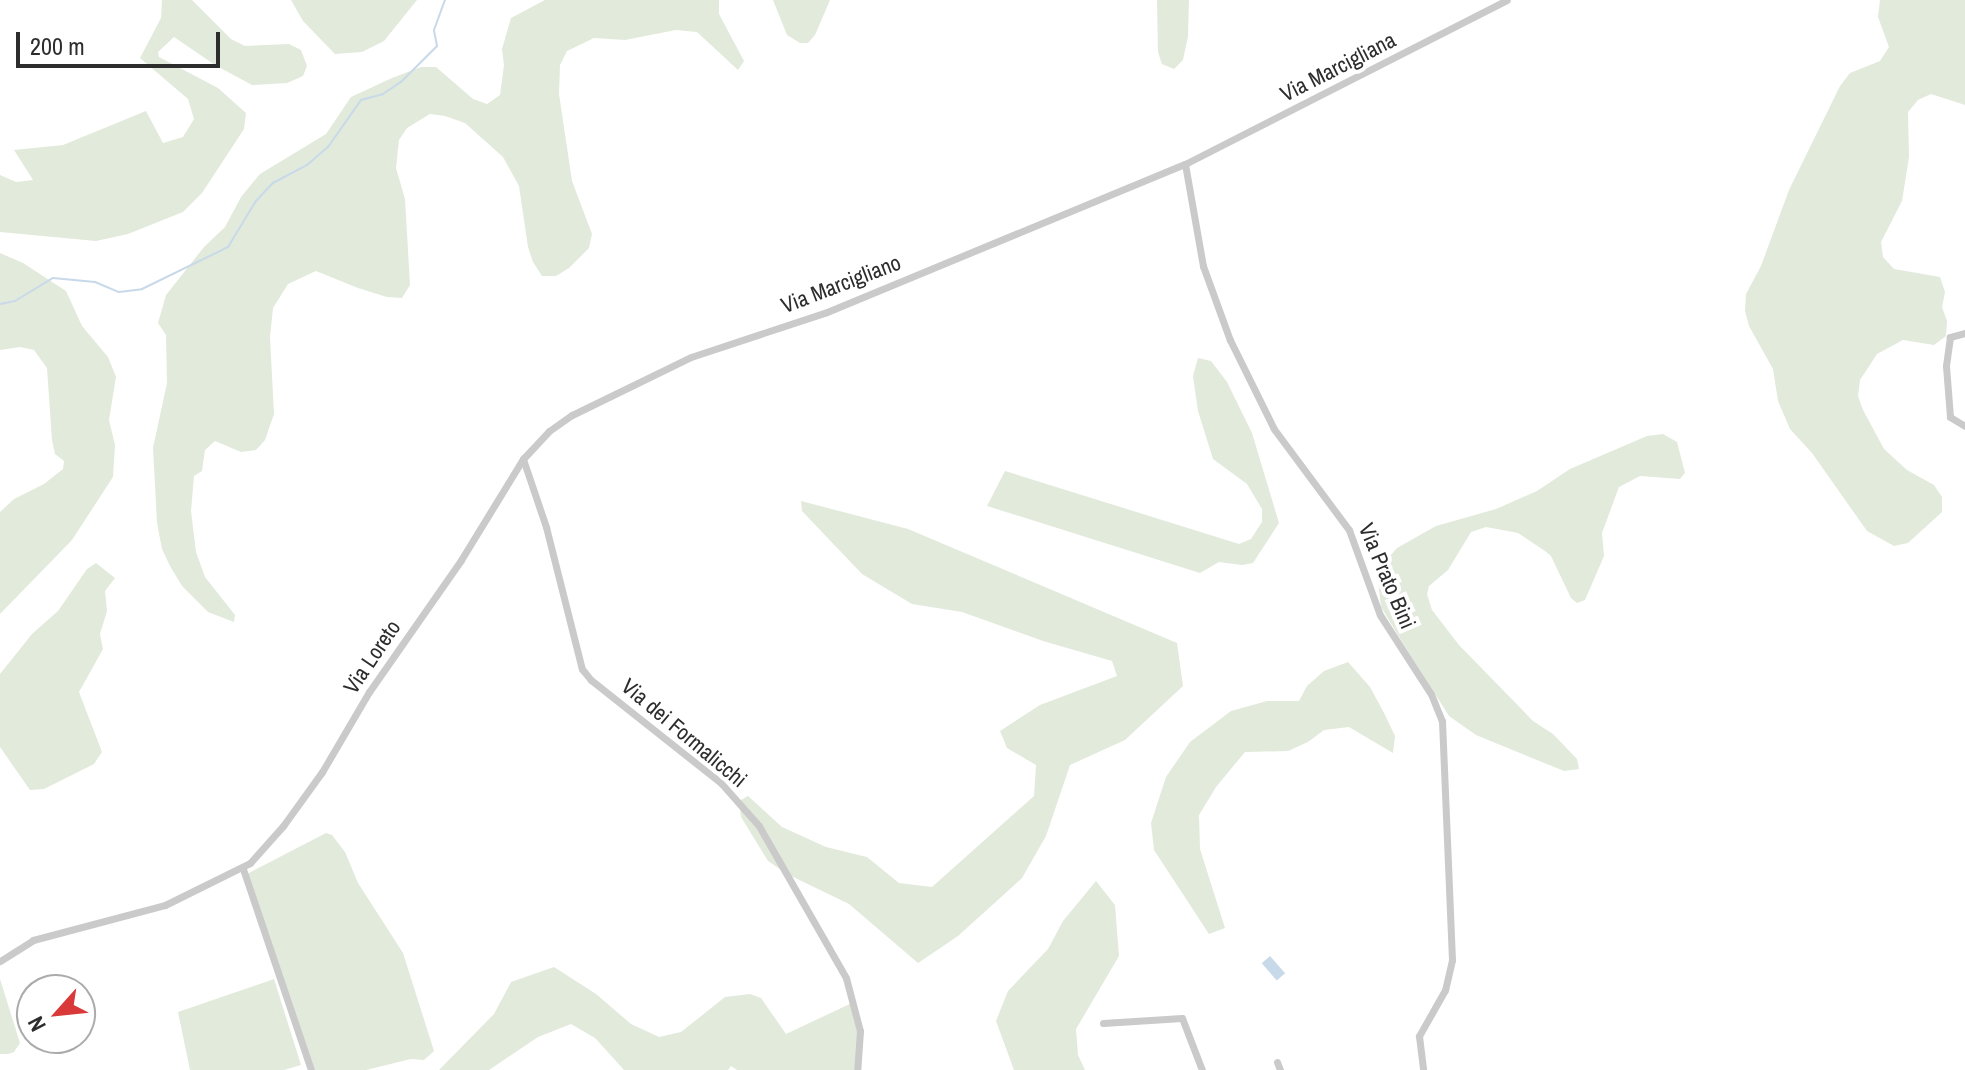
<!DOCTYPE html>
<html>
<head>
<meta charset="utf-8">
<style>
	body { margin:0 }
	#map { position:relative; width:1965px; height:1070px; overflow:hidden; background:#fff; font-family:"Archivo Narrow",sans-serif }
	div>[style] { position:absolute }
	.green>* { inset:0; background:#e2eadb }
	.water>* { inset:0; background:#c8d9e9; transform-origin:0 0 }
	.stream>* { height:2px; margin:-1px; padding:0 1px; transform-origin:1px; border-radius:1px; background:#c8d9e9 }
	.minor>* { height:7px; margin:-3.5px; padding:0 3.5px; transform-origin:3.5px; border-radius:3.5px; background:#cacaca }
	span { translate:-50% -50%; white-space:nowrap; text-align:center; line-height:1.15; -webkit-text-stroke:8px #fff; paint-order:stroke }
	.street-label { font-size:22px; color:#2d2d2d }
	.north { position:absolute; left:16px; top:974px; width:80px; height:80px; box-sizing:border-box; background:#fff; border:2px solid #ababab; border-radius:50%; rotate:243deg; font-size:22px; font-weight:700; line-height:32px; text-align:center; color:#2d2d2d }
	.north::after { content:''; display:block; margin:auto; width:28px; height:36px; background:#da3939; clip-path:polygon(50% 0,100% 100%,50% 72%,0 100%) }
	.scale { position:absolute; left:16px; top:32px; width:204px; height:36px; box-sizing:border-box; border:4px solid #2d2d2d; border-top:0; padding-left:10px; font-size:24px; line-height:28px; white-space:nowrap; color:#2d2d2d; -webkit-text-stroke:6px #fff; paint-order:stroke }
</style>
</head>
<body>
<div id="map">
	<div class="green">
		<div style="clip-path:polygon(162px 0,192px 0,231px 39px,245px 46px,289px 44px,301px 50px,307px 66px,303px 76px,287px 83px,252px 85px,215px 65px,174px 37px,158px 52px,159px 57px,218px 88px,246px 113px,244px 129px,202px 193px,183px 212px,128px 234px,96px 241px,0 232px,0 175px,16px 182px,33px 180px,14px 150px,63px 145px,146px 111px,163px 143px,183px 137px,194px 119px,188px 99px,140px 58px,161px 18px)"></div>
		<div style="clip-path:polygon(291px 0,417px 0,384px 41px,362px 52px,335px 54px,303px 21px)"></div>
		<div style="clip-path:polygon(545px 0,719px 0,719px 14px,744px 61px,738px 70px,697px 32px,676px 30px,625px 40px,594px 38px,567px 51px,560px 65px,559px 94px,572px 181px,592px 234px,589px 248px,569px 268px,556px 276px,542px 276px,533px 262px,528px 247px,519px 186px,503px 157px,465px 123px,445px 116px,430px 114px,407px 128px,399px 140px,396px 168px,405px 199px,410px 285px,402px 298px,387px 297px,358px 288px,316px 271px,288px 284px,273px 308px,270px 337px,274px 414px,265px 440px,256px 450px,241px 452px,215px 441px,205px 450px,202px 471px,194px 476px,191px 511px,196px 552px,205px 577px,235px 615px,234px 622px,208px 612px,182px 586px,170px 566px,162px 549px,157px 523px,153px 448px,167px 383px,166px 335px,158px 323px,166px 295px,204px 247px,225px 227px,241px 197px,260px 174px,326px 134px,351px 97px,392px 78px,421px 67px,436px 67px,473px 99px,487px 104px,500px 95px,504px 65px,502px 49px,511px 18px)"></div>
		<div style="clip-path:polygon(773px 0,830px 0,815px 35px,808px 43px,800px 43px,787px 35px)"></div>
		<div style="clip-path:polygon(1157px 0,1189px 0,1188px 36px,1183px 60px,1174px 69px,1162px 64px,1158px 52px)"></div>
		<div style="clip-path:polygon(1880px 0,1965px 0,1965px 105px,1931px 94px,1918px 100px,1908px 112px,1909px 157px,1902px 201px,1881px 242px,1883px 257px,1894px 269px,1940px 277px,1945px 292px,1942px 307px,1947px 321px,1946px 336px,1934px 345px,1903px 340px,1877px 354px,1860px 380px,1858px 396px,1863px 410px,1884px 449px,1907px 470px,1934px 485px,1942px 497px,1942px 512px,1908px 543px,1894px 546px,1867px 531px,1812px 453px,1790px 429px,1778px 401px,1773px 369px,1749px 326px,1745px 311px,1746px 294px,1761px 266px,1789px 190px,1840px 86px,1850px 73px,1880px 61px,1889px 47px,1878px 17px)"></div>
		<div style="clip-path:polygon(0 253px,23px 263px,66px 291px,82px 326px,108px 357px,116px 377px,109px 420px,115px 445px,113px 477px,72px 540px,0 614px,0 512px,14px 499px,44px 484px,63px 469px,64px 461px,55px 454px,52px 440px,47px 368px,34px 350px,20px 347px,0 350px)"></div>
		<div style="clip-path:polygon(1198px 358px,1211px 361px,1227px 382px,1252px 433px,1279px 523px,1253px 563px,1242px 565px,1219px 562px,1200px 573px,987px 506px,1005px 471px,1239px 544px,1251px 539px,1262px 522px,1262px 509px,1247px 484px,1213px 459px,1198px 411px,1193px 376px)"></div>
		<div style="clip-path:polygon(1663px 434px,1677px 442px,1685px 473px,1680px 479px,1640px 476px,1619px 487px,1602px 533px,1604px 556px,1585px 600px,1577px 603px,1571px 598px,1551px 556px,1545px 551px,1518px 533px,1486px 527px,1471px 532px,1448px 570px,1429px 586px,1427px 594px,1432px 610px,1459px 645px,1533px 721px,1553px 734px,1577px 759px,1579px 769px,1564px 771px,1476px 735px,1449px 716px,1404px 645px,1381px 607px,1377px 571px,1397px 548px,1436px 526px,1496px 509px,1537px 491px,1570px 469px,1647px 436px)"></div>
		<div style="clip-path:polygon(801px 501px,908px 529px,1177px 643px,1183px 686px,1125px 740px,1070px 765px,1046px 836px,1022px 878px,958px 936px,918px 963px,849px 904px,787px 874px,768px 861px,741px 817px,739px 801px,748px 796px,782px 827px,826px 847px,867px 857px,899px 883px,932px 887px,1034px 796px,1036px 765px,1007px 748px,1000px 731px,1040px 705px,1117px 676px,1112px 661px,1043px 641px,962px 612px,912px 604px,862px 574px,802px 511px)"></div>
		<div style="clip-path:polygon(96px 563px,115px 578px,105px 591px,107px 611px,100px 634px,103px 649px,79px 692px,102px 752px,94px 764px,44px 789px,30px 790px,0 747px,0 674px,32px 634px,58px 611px,87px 569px)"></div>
		<div style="clip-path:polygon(1348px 662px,1370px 687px,1384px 713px,1395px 736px,1393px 753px,1349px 727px,1324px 730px,1308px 742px,1288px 751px,1245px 752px,1216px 787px,1199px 815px,1200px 849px,1225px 928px,1209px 934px,1154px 850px,1151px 823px,1166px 777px,1190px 742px,1231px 711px,1267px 701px,1299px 701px,1307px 686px,1324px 671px)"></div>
		<div style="clip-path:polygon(326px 833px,332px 835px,345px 852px,358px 883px,403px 953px,434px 1051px,424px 1060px,411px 1059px,366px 1070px,314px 1070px,247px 874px)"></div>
		<div style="clip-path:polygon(1096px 881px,1115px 905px,1119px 956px,1076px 1029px,1078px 1055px,1085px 1070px,1014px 1070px,996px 1021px,1008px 991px,1048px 949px,1063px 921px)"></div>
		<div style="clip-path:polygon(554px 967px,596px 994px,631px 1024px,659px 1037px,681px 1032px,725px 997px,750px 994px,761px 998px,786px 1034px,854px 1002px,858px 1020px,857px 1070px,737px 1070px,731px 1066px,728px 1070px,624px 1070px,595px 1038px,571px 1024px,538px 1037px,489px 1070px,439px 1070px,494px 1014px,511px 982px)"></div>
		<div style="clip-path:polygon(0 979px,20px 1043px,14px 1052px,8px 1054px,0 1054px)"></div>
		<div style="clip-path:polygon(274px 979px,301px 1065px,284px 1070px,190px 1070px,178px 1012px)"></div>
	</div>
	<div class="water">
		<div style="left:1270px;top:956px;width:23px;height:11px;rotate:49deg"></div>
	</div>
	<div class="stream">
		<div style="left:0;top:304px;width:15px;rotate:-11deg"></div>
		<div style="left:15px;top:301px;width:44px;rotate:-31.2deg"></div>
		<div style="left:53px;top:278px;width:42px;rotate:5.4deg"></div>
		<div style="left:95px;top:282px;width:26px;rotate:23deg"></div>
		<div style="left:119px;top:292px;width:23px;rotate:-7deg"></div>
		<div style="left:142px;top:289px;width:96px;rotate:-26deg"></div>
		<div style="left:228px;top:247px;width:54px;rotate:-58.7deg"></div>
		<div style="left:256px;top:201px;width:25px;rotate:-47deg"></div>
		<div style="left:273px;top:183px;width:38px;rotate:-28deg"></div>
		<div style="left:307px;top:165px;width:28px;rotate:-41deg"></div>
		<div style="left:328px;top:147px;width:57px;rotate:-54.9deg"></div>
		<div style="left:361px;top:100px;width:23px;rotate:-15deg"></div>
		<div style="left:383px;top:94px;width:22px;rotate:-34deg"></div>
		<div style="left:401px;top:82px;width:51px;rotate:-45deg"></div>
		<div style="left:437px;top:46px;width:16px;rotate:-101deg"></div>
		<div style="left:434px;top:30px;width:32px;rotate:-70deg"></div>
	</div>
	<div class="minor">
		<div style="left:1185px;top:164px;width:104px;rotate:80deg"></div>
		<div style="left:1203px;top:266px;width:79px;rotate:70deg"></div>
		<div style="left:1230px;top:340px;width:99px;rotate:63.7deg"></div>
		<div style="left:1274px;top:429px;width:126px;rotate:53.4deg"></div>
		<div style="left:1349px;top:530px;width:90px;rotate:70deg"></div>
		<div style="left:1380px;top:615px;width:94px;rotate:57.2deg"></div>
		<div style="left:1431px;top:694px;width:29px;rotate:68deg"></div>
		<div style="left:1442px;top:721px;width:239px;rotate:87.6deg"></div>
		<div style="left:1452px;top:960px;width:31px;rotate:103deg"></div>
		<div style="left:1445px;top:990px;width:53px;rotate:119.5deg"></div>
		<div style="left:1419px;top:1036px;width:34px;rotate:83deg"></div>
		<div style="left:1965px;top:333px;width:16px;rotate:165deg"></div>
		<div style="left:1950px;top:337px;width:29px;rotate:98deg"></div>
		<div style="left:1946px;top:366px;width:51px;rotate:85.5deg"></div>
		<div style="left:1950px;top:417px;width:17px;rotate:31deg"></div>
		<div style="left:523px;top:459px;width:72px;rotate:71.3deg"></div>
		<div style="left:546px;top:527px;width:146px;rotate:75.8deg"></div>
		<div style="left:582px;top:669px;width:14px;rotate:51deg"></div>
		<div style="left:591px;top:680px;width:166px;rotate:38.4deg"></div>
		<div style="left:721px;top:783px;width:57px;rotate:48.5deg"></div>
		<div style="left:759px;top:826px;width:175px;rotate:60.2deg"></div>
		<div style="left:846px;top:978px;width:55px;rotate:75.2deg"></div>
		<div style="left:860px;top:1031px;width:39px;rotate:94deg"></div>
		<div style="left:243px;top:869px;width:212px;rotate:71.3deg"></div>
		<div style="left:0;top:961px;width:39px;rotate:-32deg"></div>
		<div style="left:33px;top:940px;width:137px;rotate:-14.9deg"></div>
		<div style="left:165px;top:905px;width:95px;rotate:-26.3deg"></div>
		<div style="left:250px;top:863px;width:50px;rotate:-48.3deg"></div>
		<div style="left:283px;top:826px;width:67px;rotate:-54.2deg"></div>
		<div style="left:322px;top:772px;width:93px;rotate:-59.6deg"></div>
		<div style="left:369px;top:692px;width:161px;rotate:-55.1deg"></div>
		<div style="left:461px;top:560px;width:119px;rotate:-58.5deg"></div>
		<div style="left:523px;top:459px;width:38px;rotate:-47deg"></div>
		<div style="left:549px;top:431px;width:28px;rotate:-35deg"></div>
		<div style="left:572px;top:415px;width:132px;rotate:-26deg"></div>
		<div style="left:691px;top:357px;width:143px;rotate:-18.3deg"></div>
		<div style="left:827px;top:312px;width:387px;rotate:-22.5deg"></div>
		<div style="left:1185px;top:164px;width:361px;rotate:-27deg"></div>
		<div style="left:1103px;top:1023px;width:79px;rotate:-3.6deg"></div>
		<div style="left:1182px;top:1018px;width:56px;rotate:69deg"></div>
		<div style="left:1277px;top:1062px;width:9px;rotate:69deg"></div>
	</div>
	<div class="street-label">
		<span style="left:1338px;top:67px;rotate:-27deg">Via Marcigliana</span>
		<span style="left:841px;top:284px;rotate:-21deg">Via Marcigliano</span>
		<span style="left:1387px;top:576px;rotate:67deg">Via Prato Bini</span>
		<span style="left:372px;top:657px;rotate:-56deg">Via Loreto</span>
		<span style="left:684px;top:733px;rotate:40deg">Via dei Formalicchi</span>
	</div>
	<div class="north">N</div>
	<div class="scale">200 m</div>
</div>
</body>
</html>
